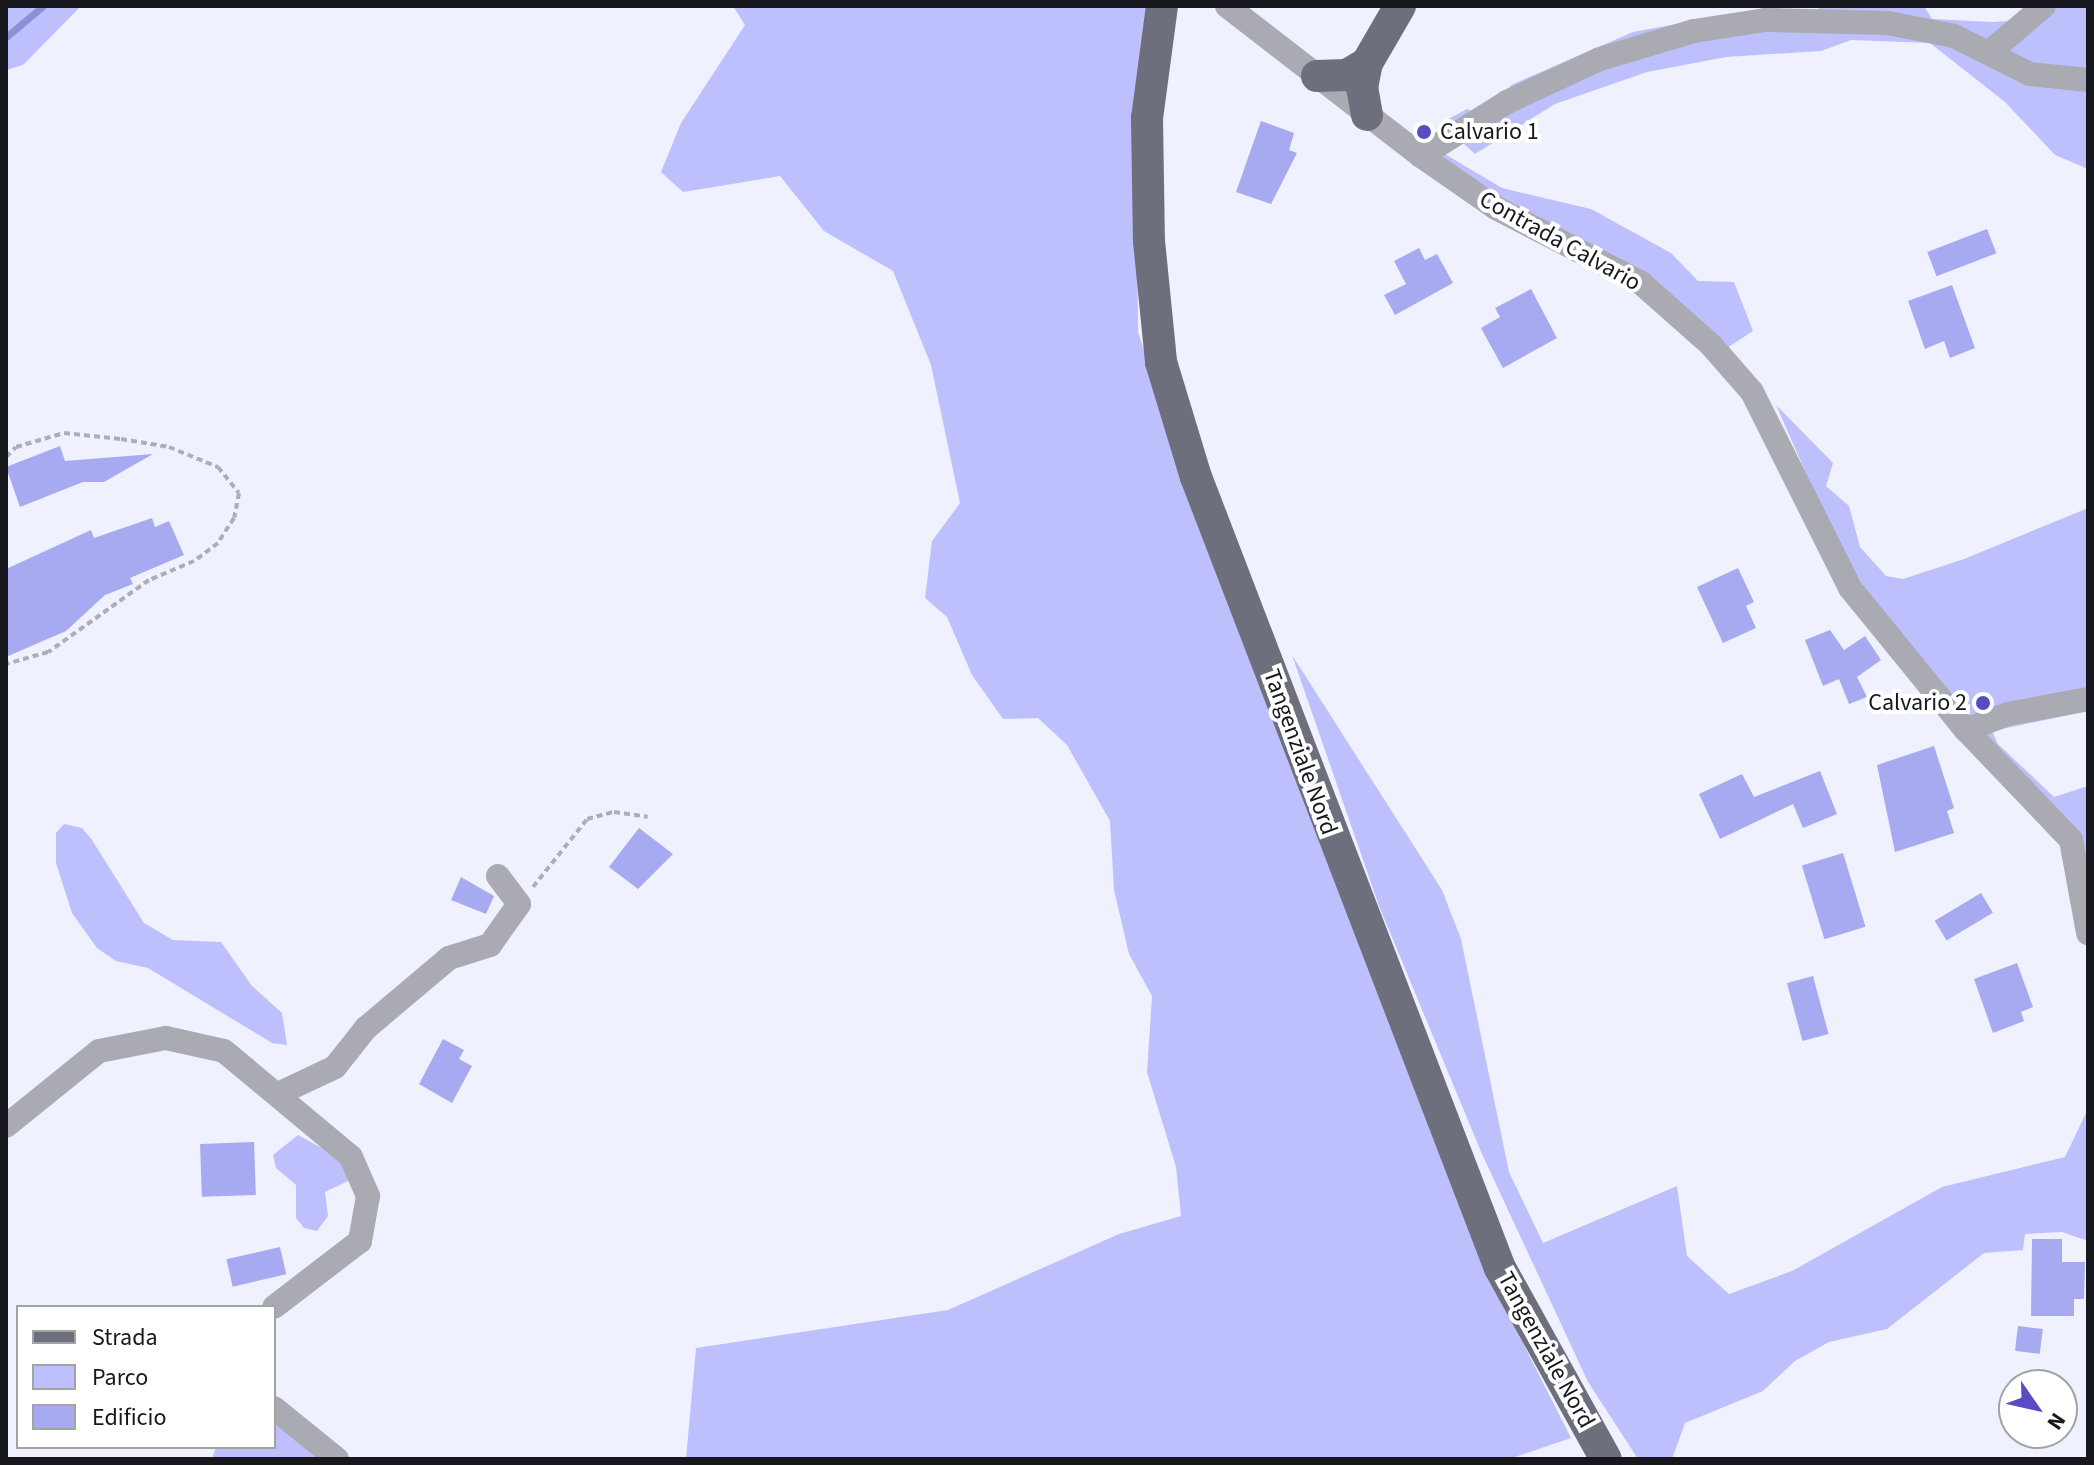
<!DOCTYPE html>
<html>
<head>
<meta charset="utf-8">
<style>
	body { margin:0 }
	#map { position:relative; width:2094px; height:1465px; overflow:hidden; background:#f0f1ff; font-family:"Source Sans 3",sans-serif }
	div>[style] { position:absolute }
	.green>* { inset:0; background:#bdc0fc }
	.stream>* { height:7px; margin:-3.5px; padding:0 3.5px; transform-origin:3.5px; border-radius:3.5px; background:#8e90d5 }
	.building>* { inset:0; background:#a7aaf1; transform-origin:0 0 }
	.path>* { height:4px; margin-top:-2px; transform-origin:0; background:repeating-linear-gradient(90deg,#adaeb9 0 6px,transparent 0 10px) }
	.minor>* { height:24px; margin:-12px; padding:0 12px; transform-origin:12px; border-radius:12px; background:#a9aab2 }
	.major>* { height:32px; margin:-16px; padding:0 16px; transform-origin:16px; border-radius:16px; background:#6e6f7c }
	.dots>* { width:22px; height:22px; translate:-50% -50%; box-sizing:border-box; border:4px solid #fff; border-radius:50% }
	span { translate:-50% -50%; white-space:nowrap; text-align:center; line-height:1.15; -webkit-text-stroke:8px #fff; paint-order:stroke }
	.poi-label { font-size:24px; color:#17181e }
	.left { translate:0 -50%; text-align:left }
	.right { translate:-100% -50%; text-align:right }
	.street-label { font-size:24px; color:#17181e }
	.frame { position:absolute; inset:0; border:8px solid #17181e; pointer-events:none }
	.legend { position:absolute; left:16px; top:1305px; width:260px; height:144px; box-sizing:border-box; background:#fff; border:2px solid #a2a3a5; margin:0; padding:10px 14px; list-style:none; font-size:24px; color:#17181e }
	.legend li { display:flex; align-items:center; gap:16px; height:40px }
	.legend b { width:40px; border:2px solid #a2a3a5 }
	.north { position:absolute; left:1998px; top:1369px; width:80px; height:80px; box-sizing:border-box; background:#fff; border:2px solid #a2a3a5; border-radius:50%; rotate:124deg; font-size:22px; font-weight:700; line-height:32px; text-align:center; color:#17181e }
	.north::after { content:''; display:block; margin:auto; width:28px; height:36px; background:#574cc4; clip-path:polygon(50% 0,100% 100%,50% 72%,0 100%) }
</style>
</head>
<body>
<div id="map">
	<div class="green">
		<div style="clip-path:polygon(6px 6px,81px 6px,23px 65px,6px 70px)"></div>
		<div style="clip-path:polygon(733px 6px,1154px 6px,1137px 218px,1138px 332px,1213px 557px,1486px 1270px,1571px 1438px,1509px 1459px,686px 1459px,696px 1348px,948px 1310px,1119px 1234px,1181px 1216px,1176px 1167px,1147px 1072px,1152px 996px,1129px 954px,1114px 890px,1110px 821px,1067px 745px,1038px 718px,1003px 719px,972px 675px,947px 617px,925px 598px,932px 541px,960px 503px,931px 365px,893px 271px,824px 231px,780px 176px,683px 192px,661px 172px,681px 123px,745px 25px)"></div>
		<div style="clip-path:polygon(1820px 6px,1924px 6px,1932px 19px,1993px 22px,2009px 21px,2025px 6px,2088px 6px,2088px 169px,2055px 155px,2005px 102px,1930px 43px,1851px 40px,1821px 51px,1726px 57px,1647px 72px,1555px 104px,1475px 154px,1441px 123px,1467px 109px,1493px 119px,1511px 85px,1633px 32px,1704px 19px,1807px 29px)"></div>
		<div style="clip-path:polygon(1423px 141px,1502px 188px,1591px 209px,1671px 253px,1698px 281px,1734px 282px,1753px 331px,1724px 350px,1458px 176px)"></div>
		<div style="clip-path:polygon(1776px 405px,1833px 463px,1826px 486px,1849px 506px,1860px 547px,1886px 576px,1903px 579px,1964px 559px,2088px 508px,2088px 711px,1992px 731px,1998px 744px,2054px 797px,2088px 786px,2088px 878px,1891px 629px,1839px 548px)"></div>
		<div style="clip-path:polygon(1292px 655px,1442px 890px,1461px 939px,1509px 1172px,1543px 1243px,1677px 1186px,1687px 1256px,1729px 1294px,1792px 1271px,1942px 1187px,2065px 1157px,2086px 1113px,2088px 1070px,2088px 1241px,2062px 1232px,2025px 1234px,2023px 1250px,1984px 1253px,1887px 1329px,1829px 1342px,1795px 1361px,1763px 1391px,1685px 1423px,1672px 1459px,1638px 1459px,1588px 1382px,1482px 1154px,1379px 906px)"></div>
		<div style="clip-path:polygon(64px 824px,82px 828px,92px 840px,144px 923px,173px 940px,221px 942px,252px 986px,282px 1013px,287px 1045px,272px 1043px,148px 968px,116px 961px,97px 948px,72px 913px,56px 863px,56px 833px)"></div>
		<div style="clip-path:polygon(298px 1135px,347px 1162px,348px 1181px,325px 1192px,328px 1216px,317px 1231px,304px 1228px,296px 1218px,296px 1185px,276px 1168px,273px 1155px)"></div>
		<div style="clip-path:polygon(274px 1417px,320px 1459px,212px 1459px,216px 1447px,274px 1447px)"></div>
	</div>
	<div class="stream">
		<div style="left:6px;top:37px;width:48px;rotate:-40deg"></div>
	</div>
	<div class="building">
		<div style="clip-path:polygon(1261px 121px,1294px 133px,1289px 150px,1297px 153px,1271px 204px,1236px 192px)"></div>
		<div style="left:1987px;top:229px;width:26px;height:64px;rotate:69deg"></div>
		<div style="clip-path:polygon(1419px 248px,1425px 260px,1437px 254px,1453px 283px,1395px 315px,1384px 295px,1406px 284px,1394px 261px)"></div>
		<div style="clip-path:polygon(1952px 285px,1975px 348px,1950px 358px,1944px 341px,1925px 349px,1908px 301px)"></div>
		<div style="clip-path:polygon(1531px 289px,1557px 338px,1503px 368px,1481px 328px,1500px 317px,1495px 308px)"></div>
		<div style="clip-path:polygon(60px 446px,65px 461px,153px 454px,104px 482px,83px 482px,20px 507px,6px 467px)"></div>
		<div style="clip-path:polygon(152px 518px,155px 527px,169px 521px,184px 555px,130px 578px,133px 584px,105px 595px,66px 631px,6px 657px,6px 569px,91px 530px,94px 538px)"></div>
		<div style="clip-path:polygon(1738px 568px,1754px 602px,1746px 606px,1756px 628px,1723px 643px,1697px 587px)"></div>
		<div style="clip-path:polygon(1830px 630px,1844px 650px,1865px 636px,1881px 660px,1857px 677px,1867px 697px,1849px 704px,1839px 679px,1823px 686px,1805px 640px)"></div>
		<div style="clip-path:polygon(1934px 746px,1954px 808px,1947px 811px,1954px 833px,1895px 852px,1877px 765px)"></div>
		<div style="clip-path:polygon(1820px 771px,1837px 814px,1803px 828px,1793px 804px,1720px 839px,1699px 794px,1742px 774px,1754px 797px)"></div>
		<div style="clip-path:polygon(639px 828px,673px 854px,638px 889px,609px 867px)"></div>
		<div style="left:1843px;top:853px;width:77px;height:43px;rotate:73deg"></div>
		<div style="clip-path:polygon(461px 877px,494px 896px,486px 914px,451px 900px)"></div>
		<div style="left:1981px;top:893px;width:23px;height:54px;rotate:59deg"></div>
		<div style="clip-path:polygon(2017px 963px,2033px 1007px,2021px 1012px,2024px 1021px,1993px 1033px,1974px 979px)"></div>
		<div style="left:1813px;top:976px;width:60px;height:27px;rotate:75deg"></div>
		<div style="clip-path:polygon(443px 1039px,464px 1050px,459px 1059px,472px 1066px,452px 1103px,419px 1084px)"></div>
		<div style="left:254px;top:1142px;width:53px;height:54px;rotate:88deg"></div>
		<div style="clip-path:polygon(2032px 1239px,2062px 1239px,2062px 1262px,2085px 1262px,2084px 1299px,2074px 1299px,2074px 1316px,2031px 1316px)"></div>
		<div style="left:280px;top:1247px;width:28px;height:55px;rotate:77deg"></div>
		<div style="left:2018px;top:1326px;width:25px;height:25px;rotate:7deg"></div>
	</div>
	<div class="path">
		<div style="left:6px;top:457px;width:14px;rotate:-45deg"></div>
		<div style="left:16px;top:447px;width:50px;rotate:-16.3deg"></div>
		<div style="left:64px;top:433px;width:57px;rotate:6deg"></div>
		<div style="left:121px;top:439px;width:49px;rotate:9.5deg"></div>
		<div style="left:169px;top:447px;width:53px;rotate:22.2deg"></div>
		<div style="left:218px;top:467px;width:33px;rotate:51deg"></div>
		<div style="left:239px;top:493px;width:25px;rotate:101deg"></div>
		<div style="left:234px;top:518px;width:30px;rotate:123deg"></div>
		<div style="left:218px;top:543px;width:30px;rotate:143deg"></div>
		<div style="left:194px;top:561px;width:49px;rotate:157.1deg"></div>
		<div style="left:149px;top:580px;width:124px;rotate:144.5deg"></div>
		<div style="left:48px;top:652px;width:44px;rotate:164.1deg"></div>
		<div style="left:533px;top:887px;width:87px;rotate:-51.5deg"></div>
		<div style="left:587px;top:819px;width:28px;rotate:-15deg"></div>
		<div style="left:614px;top:812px;width:34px;rotate:8deg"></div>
	</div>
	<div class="minor">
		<div style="left:1227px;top:6px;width:245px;rotate:37.7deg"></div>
		<div style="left:1421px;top:156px;width:91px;rotate:34.7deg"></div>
		<div style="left:1496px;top:208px;width:163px;rotate:27.3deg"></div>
		<div style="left:1641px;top:283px;width:94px;rotate:41.5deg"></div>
		<div style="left:1711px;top:345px;width:62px;rotate:48.9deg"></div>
		<div style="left:1752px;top:392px;width:219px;rotate:63.4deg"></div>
		<div style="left:1850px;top:588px;width:183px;rotate:50.8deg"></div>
		<div style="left:1966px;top:730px;width:152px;rotate:46.3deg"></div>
		<div style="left:2071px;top:840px;width:95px;rotate:79.6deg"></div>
		<div style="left:1992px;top:50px;width:68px;rotate:-40.2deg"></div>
		<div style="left:1421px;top:156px;width:102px;rotate:-32.1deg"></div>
		<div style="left:1507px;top:102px;width:102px;rotate:-24.8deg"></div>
		<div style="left:1600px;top:59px;width:98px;rotate:-16.6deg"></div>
		<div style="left:1694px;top:31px;width:72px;rotate:-8.8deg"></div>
		<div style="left:1765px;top:20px;width:123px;rotate:1.4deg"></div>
		<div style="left:1888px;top:23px;width:67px;rotate:11.1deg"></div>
		<div style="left:1954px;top:36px;width:85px;rotate:26.6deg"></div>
		<div style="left:2030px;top:74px;width:58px;rotate:5.9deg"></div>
		<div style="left:1966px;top:730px;width:45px;rotate:-20.9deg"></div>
		<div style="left:2008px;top:714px;width:81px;rotate:-10.6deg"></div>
		<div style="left:278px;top:1094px;width:63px;rotate:-25.3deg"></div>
		<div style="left:335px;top:1067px;width:50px;rotate:-51.5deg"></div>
		<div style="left:366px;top:1028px;width:109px;rotate:-40.1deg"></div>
		<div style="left:449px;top:958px;width:43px;rotate:-17.6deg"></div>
		<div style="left:490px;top:945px;width:50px;rotate:-54.7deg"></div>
		<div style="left:519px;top:904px;width:35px;rotate:-127deg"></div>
		<div style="left:6px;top:1126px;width:119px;rotate:-38.9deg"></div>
		<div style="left:99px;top:1051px;width:68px;rotate:-11deg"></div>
		<div style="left:166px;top:1038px;width:59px;rotate:12.6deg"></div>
		<div style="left:224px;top:1051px;width:165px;rotate:39.8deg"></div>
		<div style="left:351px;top:1157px;width:43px;rotate:66.4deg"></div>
		<div style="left:368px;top:1196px;width:46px;rotate:100.1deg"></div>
		<div style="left:360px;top:1241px;width:108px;rotate:142.5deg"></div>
		<div style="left:274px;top:1408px;width:81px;rotate:39deg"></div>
	</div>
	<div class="major">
		<div style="left:1162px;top:6px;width:113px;rotate:97.6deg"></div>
		<div style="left:1147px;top:118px;width:123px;rotate:89.1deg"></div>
		<div style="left:1149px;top:241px;width:122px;rotate:84.3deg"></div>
		<div style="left:1161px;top:362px;width:120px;rotate:73.1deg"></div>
		<div style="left:1196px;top:477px;width:847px;rotate:68.98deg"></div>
		<div style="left:1500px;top:1268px;width:218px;rotate:61deg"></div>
		<div style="left:1317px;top:76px;width:30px;rotate:-2deg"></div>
		<div style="left:1347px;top:75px;width:23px;rotate:-31deg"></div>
		<div style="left:1367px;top:115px;width:27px;rotate:-100deg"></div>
		<div style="left:1362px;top:88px;width:25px;rotate:-79deg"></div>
		<div style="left:1367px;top:63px;width:66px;rotate:-59.9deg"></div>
	</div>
	<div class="dots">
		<div style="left:1424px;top:132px;background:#574cc4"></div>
		<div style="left:1983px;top:703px;background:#574cc4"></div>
	</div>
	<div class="poi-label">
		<span class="left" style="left:1440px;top:132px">Calvario 1</span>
		<span class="right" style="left:1967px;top:703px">Calvario 2</span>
	</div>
	<div class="street-label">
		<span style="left:1560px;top:241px;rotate:29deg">Contrada Calvario</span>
		<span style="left:1300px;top:752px;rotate:70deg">Tangenziale Nord</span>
		<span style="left:1546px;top:1350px;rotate:61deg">Tangenziale Nord</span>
	</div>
	<div class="frame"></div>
	<ul class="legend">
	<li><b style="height:10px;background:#6e6f7c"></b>Strada</li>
	<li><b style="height:22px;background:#bdc0fc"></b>Parco</li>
	<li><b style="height:22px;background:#a7aaf1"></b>Edificio</li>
	</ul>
	<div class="north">N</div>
</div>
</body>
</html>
